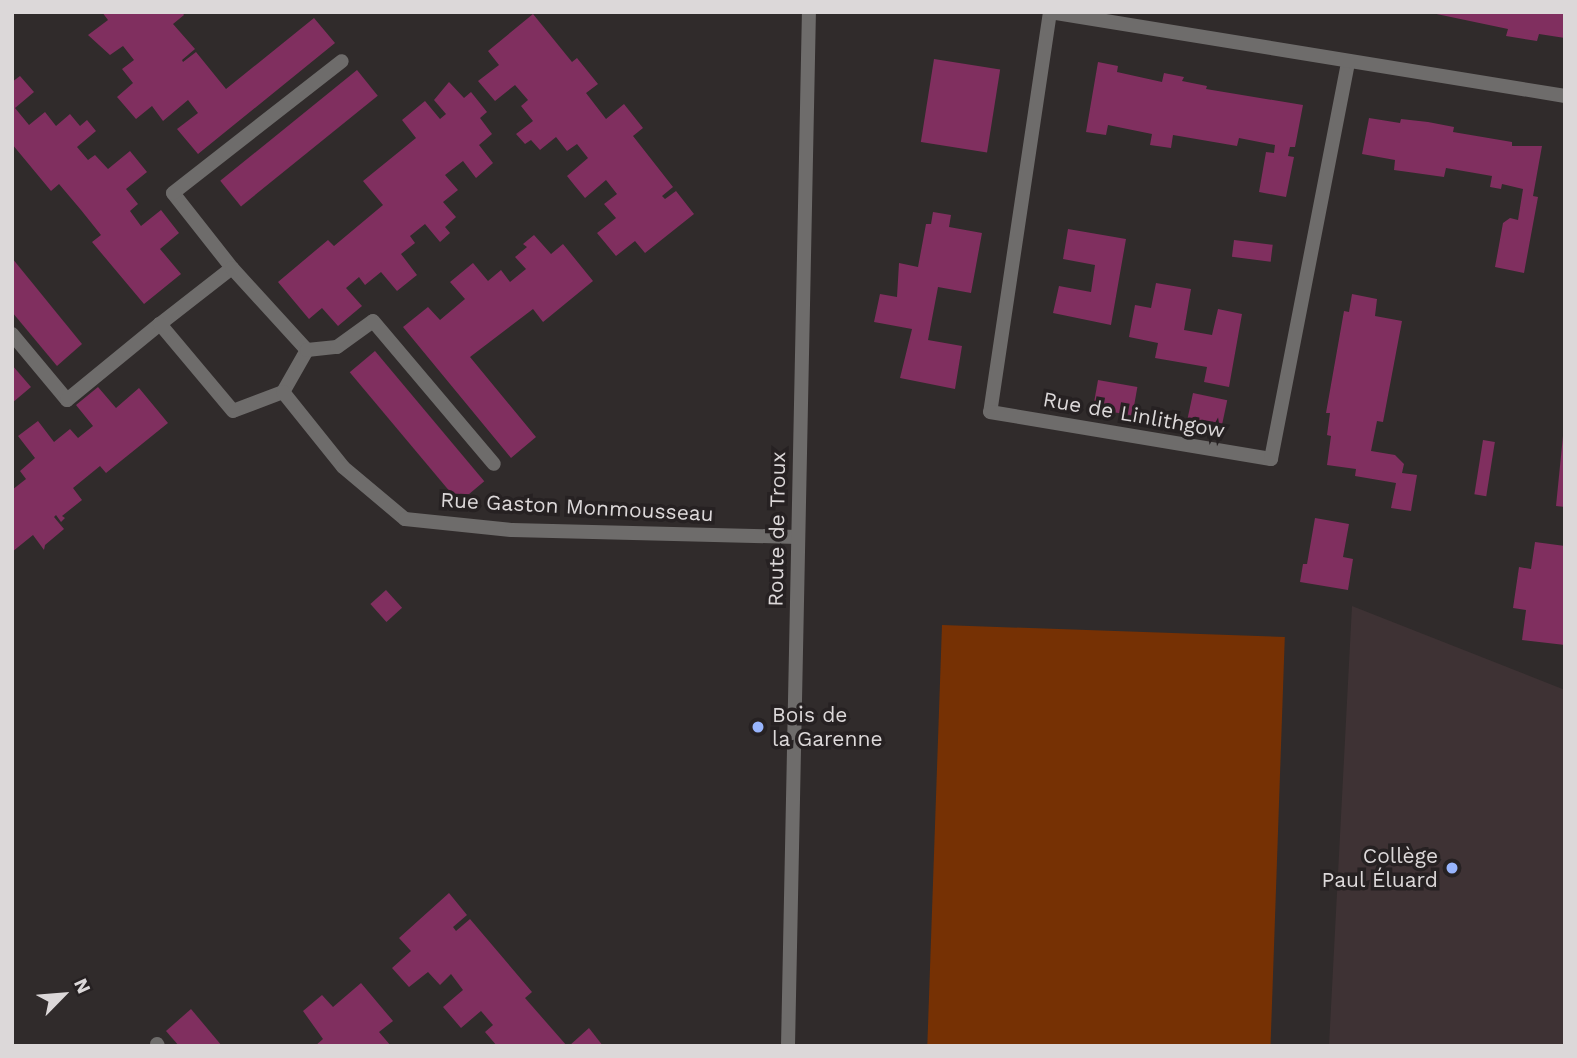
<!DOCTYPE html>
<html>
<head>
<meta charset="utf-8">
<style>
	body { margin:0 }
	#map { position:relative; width:1577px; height:1058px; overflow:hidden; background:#302b2b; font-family:"Work Sans",sans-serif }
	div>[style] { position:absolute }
	.built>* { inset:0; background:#3e3234 }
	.green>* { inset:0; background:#763104; transform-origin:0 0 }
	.building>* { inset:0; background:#802f5f; transform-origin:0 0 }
	.minor>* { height:14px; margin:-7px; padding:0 7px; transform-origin:7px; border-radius:7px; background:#6e6c6b }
	.tertiary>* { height:14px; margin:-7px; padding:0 7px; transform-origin:7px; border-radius:7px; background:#6e6c6b }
	.dots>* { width:19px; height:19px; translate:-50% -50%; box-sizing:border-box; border:4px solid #262122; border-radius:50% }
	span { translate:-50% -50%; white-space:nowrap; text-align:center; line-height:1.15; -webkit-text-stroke:7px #262122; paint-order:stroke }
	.street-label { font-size:21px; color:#dcd8d9 }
	.poi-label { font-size:21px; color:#dcd8d9 }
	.left { translate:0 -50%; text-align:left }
	.right { translate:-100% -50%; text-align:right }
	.frame { position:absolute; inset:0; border:14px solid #dcd8d9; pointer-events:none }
	.north { position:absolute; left:28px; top:960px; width:70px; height:70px; -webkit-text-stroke:5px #262122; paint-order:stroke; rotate:65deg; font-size:19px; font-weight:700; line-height:28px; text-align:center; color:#dcd8d9 }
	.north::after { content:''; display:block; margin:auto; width:24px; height:32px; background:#dcd8d9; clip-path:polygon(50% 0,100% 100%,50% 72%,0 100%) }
</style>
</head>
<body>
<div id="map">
	<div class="built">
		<div style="clip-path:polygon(1352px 606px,1565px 690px,1565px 1046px,1329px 1046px)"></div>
	</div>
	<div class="green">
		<div style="left:942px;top:625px;width:343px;height:421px;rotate:2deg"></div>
	</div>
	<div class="building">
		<div style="clip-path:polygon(102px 12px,182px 12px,184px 15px,173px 24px,195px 49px,182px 60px,183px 62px,196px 52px,226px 89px,314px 18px,335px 43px,198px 154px,177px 129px,198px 113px,188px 100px,163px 121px,152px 106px,136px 119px,117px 97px,133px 83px,122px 69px,134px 60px,123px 46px,110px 55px,88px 35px,108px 20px)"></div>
		<div style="clip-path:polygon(1427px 12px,1565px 12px,1565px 38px,1539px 34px,1537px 41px,1506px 36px,1508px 29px)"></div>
		<div style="clip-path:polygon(533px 14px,572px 62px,577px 58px,598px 84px,586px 93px,606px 119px,624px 104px,643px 128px,633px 136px,673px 187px,662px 196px,665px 199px,676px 191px,694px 214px,645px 253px,635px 241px,616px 256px,597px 233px,616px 218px,604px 204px,617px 194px,606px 180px,585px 198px,575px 186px,567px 176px,588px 158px,577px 144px,567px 151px,556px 137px,540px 150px,531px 140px,525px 144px,516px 134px,533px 121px,521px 106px,528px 100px,515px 85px,495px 101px,478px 81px,499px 65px,488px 51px)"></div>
		<div style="left:934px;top:59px;width:67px;height:84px;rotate:9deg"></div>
		<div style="clip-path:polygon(1098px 62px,1118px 66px,1117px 72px,1162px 82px,1164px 73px,1184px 77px,1182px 81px,1207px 86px,1206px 89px,1303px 105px,1295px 147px,1290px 147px,1288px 156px,1294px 157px,1286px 197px,1259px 192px,1266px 152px,1274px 153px,1275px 145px,1239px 138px,1237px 146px,1173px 135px,1171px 148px,1150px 145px,1152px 134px,1108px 125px,1106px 135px,1086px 132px)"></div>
		<div style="left:357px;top:70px;width:33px;height:176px;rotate:51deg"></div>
		<div style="clip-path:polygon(20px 76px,34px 92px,15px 108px,29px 125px,45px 112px,56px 126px,70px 114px,80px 126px,87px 120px,96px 131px,77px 147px,88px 160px,95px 155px,108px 169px,130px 151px,147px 172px,126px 189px,138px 204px,130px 211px,141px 226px,161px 210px,179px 233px,160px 249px,181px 274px,144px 304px,92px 242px,101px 235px,81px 210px,59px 184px,51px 191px,12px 144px,12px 82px)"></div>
		<div style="clip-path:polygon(449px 82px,464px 98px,471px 92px,487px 112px,480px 118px,492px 134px,479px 145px,493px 163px,476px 178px,463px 161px,445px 175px,458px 190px,443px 202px,456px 217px,445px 227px,450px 233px,440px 242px,425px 224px,410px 236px,415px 243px,401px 254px,417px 275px,397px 291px,381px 272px,365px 285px,359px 277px,346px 288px,362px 306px,338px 326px,322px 308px,309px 319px,278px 282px,328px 240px,334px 246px,383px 205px,363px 181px,416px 138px,402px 120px,425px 101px,440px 119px,446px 114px,434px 100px)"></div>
		<div style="clip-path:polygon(1369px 118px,1400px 123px,1401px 119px,1428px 122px,1454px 127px,1453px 132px,1512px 142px,1512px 146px,1542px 146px,1533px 196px,1538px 197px,1524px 273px,1495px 267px,1503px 223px,1510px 218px,1518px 220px,1523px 189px,1502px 184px,1501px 189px,1490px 187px,1492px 176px,1446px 168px,1444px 177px,1394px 170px,1395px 160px,1362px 154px)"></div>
		<div style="clip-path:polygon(933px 212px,951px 215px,949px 227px,982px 233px,971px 293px,938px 287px,928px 340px,962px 346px,955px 389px,900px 378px,912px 329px,874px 322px,880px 294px,897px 297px,899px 263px,918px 267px,926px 224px,931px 224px)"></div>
		<div style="clip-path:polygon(1068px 229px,1126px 239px,1111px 325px,1053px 313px,1059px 286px,1091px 292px,1095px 265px,1063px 259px)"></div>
		<div style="clip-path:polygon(534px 235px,551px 254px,563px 244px,593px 281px,543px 322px,533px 309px,470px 357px,536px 437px,511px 458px,403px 327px,428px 307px,440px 320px,465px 299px,450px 282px,473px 263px,488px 281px,501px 270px,510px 282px,526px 269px,515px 257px,527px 247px,523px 244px)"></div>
		<div style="left:1234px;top:240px;width:39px;height:17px;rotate:7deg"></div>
		<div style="clip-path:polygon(12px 258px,82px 344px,57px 366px,12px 312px)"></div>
		<div style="clip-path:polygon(1156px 283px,1191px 289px,1184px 330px,1212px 335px,1218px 309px,1242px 314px,1229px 387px,1204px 382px,1207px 367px,1155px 358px,1158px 343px,1129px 337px,1135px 305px,1151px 308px)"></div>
		<div style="clip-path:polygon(1352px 294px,1377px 299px,1375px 316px,1402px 321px,1383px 422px,1377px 421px,1371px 451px,1395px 455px,1404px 464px,1402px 473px,1417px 475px,1411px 511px,1391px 508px,1396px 483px,1355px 476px,1356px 469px,1327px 465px,1331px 436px,1327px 435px,1330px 413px,1326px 413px,1344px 311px,1349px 312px)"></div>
		<div style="left:375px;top:351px;width:170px;height:33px;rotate:50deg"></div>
		<div style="clip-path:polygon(12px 365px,31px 387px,12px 403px)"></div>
		<div style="left:1098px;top:380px;width:40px;height:29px;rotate:10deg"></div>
		<div style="clip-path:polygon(98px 387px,116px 408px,139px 388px,168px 423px,106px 473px,100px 466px,73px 488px,82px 500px,62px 516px,65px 518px,61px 522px,56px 515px,54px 517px,64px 529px,45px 545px,44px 550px,33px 535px,12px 552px,12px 490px,26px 479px,20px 471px,35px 458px,18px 436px,38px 421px,54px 442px,70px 429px,78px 438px,93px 426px,76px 405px)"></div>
		<div style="left:1193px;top:393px;width:35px;height:34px;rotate:12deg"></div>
		<div style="clip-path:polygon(1563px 436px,1565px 436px,1565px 507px,1556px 506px)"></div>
		<div style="left:1483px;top:440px;width:12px;height:55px;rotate:9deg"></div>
		<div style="clip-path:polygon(1315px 518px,1349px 524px,1343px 557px,1353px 559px,1348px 590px,1300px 582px,1303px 564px,1307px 564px)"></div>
		<div style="clip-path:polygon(1535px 542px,1565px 546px,1565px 645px,1522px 640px,1526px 610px,1513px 608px,1519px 567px,1531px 569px)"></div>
		<div style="left:386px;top:590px;width:24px;height:21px;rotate:48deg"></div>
		<div style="clip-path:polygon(449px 893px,467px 915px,453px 927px,456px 931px,470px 919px,532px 992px,525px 998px,567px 1046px,497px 1046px,485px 1032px,493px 1025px,481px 1011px,461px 1028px,443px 1007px,463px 990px,451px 974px,440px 985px,428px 972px,409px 987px,392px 968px,411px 951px,399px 938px)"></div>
		<div style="clip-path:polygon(361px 983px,393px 1021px,379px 1032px,391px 1046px,315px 1046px,323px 1039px,303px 1011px,322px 995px,333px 1007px)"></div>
		<div style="clip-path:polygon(191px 1009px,222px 1046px,179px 1046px,166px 1031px)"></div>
		<div style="clip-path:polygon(589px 1028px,603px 1046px,569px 1046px)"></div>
	</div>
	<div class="minor">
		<div style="left:1050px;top:12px;width:404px;rotate:98.5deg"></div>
		<div style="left:990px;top:412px;width:285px;rotate:9.5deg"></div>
		<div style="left:1271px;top:459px;width:404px;rotate:-79deg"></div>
		<div style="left:1050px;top:12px;width:522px;rotate:9.26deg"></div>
		<div style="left:232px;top:268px;width:95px;rotate:-128.2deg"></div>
		<div style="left:173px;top:193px;width:214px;rotate:-38deg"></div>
		<div style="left:12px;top:334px;width:86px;rotate:50.2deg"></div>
		<div style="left:67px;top:400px;width:120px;rotate:-39.3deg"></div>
		<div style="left:160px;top:324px;width:91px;rotate:-37.9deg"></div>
		<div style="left:232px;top:268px;width:111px;rotate:47.6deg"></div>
		<div style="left:307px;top:350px;width:48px;rotate:119.7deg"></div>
		<div style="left:283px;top:392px;width:53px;rotate:159.2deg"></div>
		<div style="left:233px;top:411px;width:114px;rotate:-130deg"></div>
		<div style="left:307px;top:350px;width:30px;rotate:-6deg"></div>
		<div style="left:337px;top:347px;width:44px;rotate:-35.8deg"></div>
		<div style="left:373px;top:321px;width:187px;rotate:49.8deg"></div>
		<div style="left:283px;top:392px;width:96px;rotate:51.3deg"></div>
		<div style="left:343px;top:467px;width:81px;rotate:40deg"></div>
		<div style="left:405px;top:519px;width:108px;rotate:5.9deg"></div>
		<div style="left:512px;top:530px;width:286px;rotate:1.4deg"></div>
		<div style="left:157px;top:1044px;width:2px;rotate:63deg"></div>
	</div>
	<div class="tertiary">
		<div style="left:788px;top:1046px;width:1034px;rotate:-88.84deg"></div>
	</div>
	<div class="dots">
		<div style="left:758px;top:727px;background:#98b5fd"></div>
		<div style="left:1452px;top:868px;background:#98b5fd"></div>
	</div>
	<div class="street-label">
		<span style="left:1134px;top:415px;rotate:10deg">Rue de Linlithgow</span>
		<span style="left:577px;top:507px;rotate:3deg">Rue Gaston Monmousseau</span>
		<span style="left:777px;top:529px;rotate:-89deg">Route de Troux</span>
	</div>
	<div class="poi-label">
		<span class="left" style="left:772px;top:727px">Bois de<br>la Garenne</span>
		<span class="right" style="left:1438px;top:868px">Collège<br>Paul Éluard</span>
	</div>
	<div class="frame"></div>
	<div class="north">N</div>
</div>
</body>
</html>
